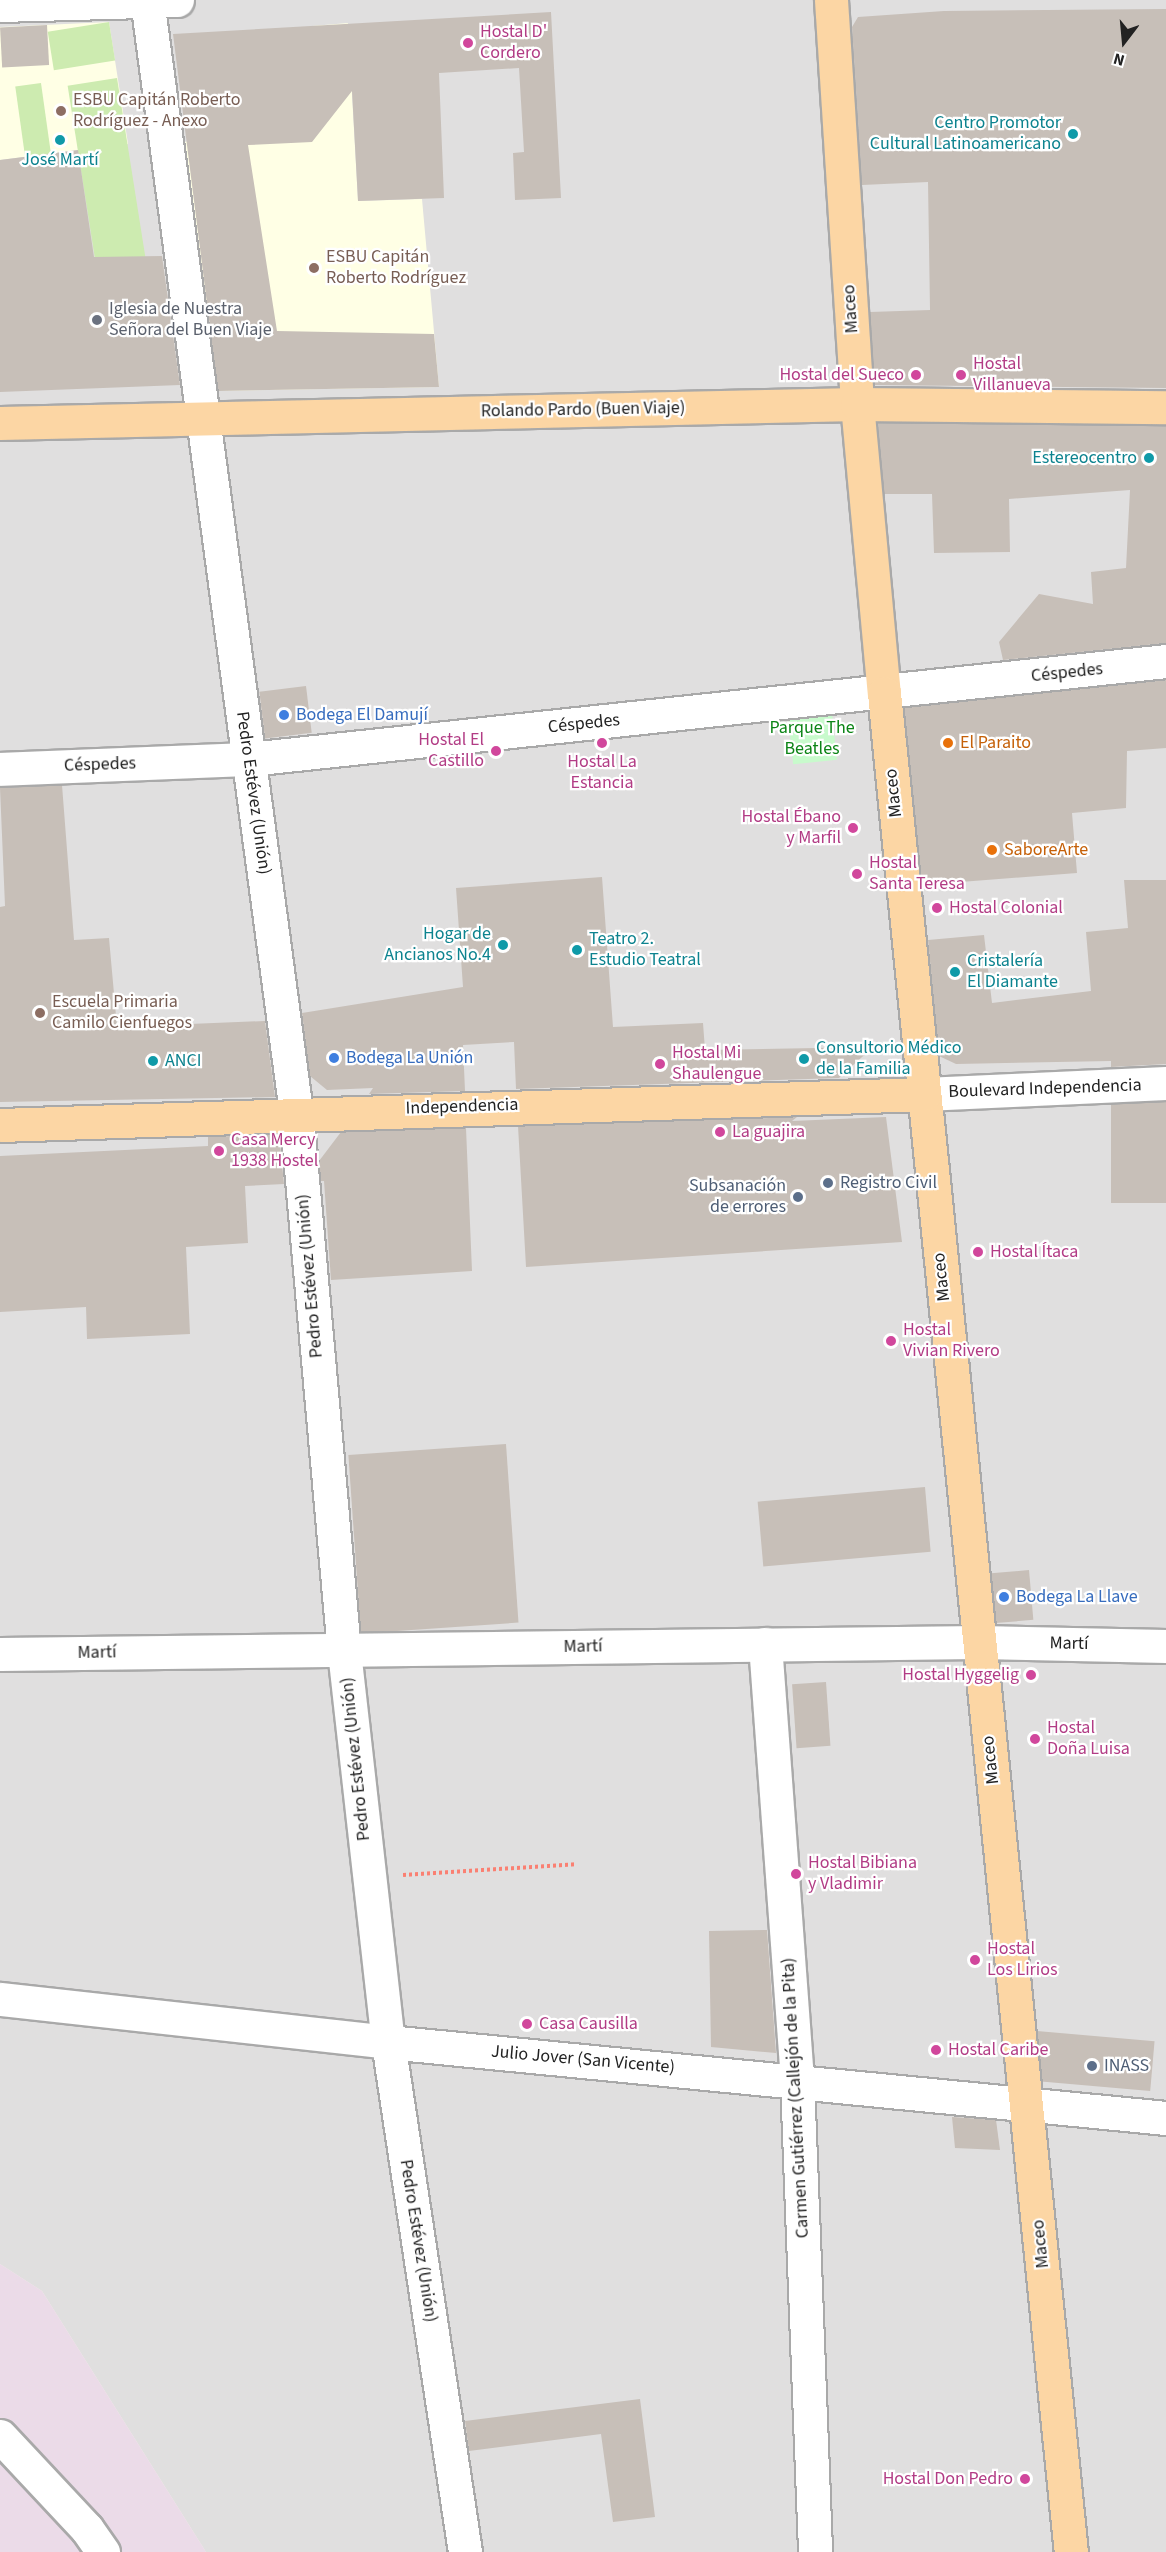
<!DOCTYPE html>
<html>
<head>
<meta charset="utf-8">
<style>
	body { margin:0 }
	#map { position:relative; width:1166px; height:2552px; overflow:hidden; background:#f2efe9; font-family:"Source Sans 3",sans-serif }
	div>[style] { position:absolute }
	.residential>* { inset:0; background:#e0dfdf }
	.industrial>* { inset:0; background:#ebdbe8 }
	.education>* { inset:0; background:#ffffe5 }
	.grass>* { inset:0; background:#cdebb0; transform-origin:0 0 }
	.park>* { inset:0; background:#c8facc; transform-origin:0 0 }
	.building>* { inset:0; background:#c7bfb8; transform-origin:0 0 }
	.path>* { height:4px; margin-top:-2px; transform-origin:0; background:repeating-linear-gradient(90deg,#fa8072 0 3px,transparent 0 6px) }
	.roads { filter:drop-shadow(2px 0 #a9a9a9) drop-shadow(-2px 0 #a9a9a9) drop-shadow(0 2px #a9a9a9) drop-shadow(0 -2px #a9a9a9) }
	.minor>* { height:33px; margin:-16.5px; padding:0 16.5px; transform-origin:16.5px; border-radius:16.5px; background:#fff }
	.major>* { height:33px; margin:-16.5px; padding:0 16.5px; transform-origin:16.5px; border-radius:16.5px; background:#fcd6a4 }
	.dots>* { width:16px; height:16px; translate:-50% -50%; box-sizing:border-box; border:3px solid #fff; border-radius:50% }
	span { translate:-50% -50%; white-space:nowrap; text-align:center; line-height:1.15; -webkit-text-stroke:4.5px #fff; paint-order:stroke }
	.hotel-label { font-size:18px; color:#b23c85 }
	.left { translate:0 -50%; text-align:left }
	.right { translate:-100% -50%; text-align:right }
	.education-label { font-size:18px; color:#785e54 }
	.culture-label { font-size:18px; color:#0d838f }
	.street-label { font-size:18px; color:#222 }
	.worship-label { font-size:18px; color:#5b616d }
	.shop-label { font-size:18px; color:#366cbe }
	.park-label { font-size:18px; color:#0c8416 }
	.food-label { font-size:18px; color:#c56008 }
	.service-label { font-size:18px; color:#4e5e75 }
	.north { position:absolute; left:1094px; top:12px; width:60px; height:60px; -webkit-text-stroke:4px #fff; paint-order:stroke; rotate:196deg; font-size:16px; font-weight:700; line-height:24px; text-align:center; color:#222 }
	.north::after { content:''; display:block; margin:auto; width:21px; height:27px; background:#222; clip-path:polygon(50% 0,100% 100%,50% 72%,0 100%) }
</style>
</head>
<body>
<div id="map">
	<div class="residential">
		<div style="clip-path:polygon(0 0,1166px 0,1166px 644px,263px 745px,0 756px)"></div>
		<div style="clip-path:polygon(1166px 672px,1166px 2552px,206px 2552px,42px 2291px,0 2264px,0 784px)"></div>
	</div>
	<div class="industrial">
		<div style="clip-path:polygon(0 2264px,42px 2291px,206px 2552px,0 2552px)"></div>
	</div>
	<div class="education">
		<div style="clip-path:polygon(109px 22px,128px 144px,0 160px,0 27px)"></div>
		<div style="clip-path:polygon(348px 23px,358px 201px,422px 199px,439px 387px,218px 391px,181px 142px,287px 135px,316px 105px,312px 26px)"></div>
	</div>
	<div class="grass">
		<div style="left:109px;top:22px;width:39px;height:62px;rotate:81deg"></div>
		<div style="left:117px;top:78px;width:181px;height:50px;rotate:81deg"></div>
		<div style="left:41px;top:83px;width:72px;height:26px;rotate:82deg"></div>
	</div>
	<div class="park">
		<div style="left:832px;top:713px;width:47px;height:44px;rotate:84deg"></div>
	</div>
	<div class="building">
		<div style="clip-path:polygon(1166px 9px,1166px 388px,875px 385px,870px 312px,930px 310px,928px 182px,862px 185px,852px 27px,858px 17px,944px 11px)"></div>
		<div style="clip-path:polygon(551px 12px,561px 198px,515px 200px,513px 153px,524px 152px,519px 68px,439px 73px,444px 198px,358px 201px,352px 91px,312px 142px,248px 145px,277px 331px,434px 334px,439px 387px,218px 391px,173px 34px)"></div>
		<div style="left:47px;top:25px;width:40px;height:47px;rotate:87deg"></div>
		<div style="clip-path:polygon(78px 150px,94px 257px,162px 256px,180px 385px,0 392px,0 160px)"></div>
		<div style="clip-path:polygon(878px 423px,1166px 426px,1166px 643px,1003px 660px,999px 642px,1039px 594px,1093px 604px,1091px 572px,1126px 568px,1130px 490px,1009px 499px,1010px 552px,934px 553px,932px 494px,884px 494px)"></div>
		<div style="clip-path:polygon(1166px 680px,1166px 748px,1127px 751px,1126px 808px,1072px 813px,1077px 873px,922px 885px,904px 708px)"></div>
		<div style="left:306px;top:686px;width:47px;height:47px;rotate:83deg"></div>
		<div style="clip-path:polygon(62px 785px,74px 940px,109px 938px,117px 1027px,265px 1021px,275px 1097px,0 1102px,0 907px,5px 906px,0 788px)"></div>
		<div style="clip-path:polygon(602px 877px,613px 1027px,703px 1023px,705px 1050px,873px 1047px,839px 1078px,516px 1089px,514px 1042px,463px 1045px,465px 1091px,369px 1094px,373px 1088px,327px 1090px,310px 1076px,302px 1013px,463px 987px,456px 888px)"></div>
		<div style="clip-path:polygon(1124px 880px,1166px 880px,1166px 1064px,1111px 1067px,1111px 1061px,956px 1064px,939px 1056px,928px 940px,984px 935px,992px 1003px,1091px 991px,1086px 932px,1128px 928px)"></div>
		<div style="left:1166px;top:1102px;width:101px;height:55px;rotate:90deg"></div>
		<div style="clip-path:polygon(797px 1117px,792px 1121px,886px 1117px,902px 1242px,526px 1267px,518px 1126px)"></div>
		<div style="clip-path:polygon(466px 1128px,472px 1271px,331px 1280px,324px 1181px,321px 1181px,319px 1161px,341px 1132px)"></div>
		<div style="clip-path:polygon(279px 1134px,284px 1184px,245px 1186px,248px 1243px,186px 1247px,190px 1334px,87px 1339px,86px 1307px,0 1312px,0 1156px,208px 1146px,208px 1137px)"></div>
		<div style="left:506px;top:1444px;width:179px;height:158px;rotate:86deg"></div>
		<div style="left:925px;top:1487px;width:65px;height:168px;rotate:85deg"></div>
		<div style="left:1029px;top:1570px;width:50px;height:38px;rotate:85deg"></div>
		<div style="left:826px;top:1682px;width:64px;height:34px;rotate:86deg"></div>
		<div style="clip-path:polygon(767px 1930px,776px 2053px,711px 2047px,709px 1931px)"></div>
		<div style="left:1037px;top:2031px;width:118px;height:50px;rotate:5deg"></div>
		<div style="clip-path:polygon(952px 2117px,996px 2120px,1000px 2150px,955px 2148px)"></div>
		<div style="clip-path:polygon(640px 2399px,655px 2517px,613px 2522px,601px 2434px,469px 2451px,465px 2421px)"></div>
	</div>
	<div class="path">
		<div style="left:403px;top:1875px;width:173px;rotate:-3.6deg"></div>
	</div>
	<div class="roads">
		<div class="minor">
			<div style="left:147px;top:0;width:1122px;rotate:82.37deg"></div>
			<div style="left:296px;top:1112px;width:541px;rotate:84.91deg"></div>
			<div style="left:344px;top:1651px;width:393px;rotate:83.6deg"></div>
			<div style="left:388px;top:2042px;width:516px;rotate:81.41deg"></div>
			<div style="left:0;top:5px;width:177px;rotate:-1.6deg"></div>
			<div style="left:0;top:769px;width:249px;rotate:-2.3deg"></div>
			<div style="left:249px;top:759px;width:922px;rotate:-6.1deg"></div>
			<div style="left:924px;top:1094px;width:242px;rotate:-2.6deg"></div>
			<div style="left:765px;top:1644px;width:438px;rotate:85.8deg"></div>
			<div style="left:797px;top:2081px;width:471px;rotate:87.8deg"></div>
			<div style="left:0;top:1654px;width:978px;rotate:-0.7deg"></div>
			<div style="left:978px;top:1642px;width:188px;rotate:1.2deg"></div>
			<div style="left:0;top:1999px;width:390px;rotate:6.3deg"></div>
			<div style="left:388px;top:2042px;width:782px;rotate:5.58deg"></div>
			<div style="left:0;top:2436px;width:127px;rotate:46.9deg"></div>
			<div style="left:87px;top:2529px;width:28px;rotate:55deg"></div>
		</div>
		<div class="major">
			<div style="left:831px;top:0;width:405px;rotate:86.3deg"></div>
			<div style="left:857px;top:404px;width:290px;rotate:84.7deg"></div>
			<div style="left:884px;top:693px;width:1868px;rotate:84.26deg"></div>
			<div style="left:0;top:423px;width:857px;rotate:-1.27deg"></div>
			<div style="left:857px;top:404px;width:309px;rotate:0.6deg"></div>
			<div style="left:0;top:1125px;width:925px;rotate:-1.92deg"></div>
		</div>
	</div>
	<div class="dots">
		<div style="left:468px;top:43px;background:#d1479c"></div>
		<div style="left:61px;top:111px;background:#8d6e63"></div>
		<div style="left:1073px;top:134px;background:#0f9aa8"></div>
		<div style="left:60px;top:140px;background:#0f9aa8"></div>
		<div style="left:314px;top:268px;background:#8d6e63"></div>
		<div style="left:97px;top:320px;background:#6b7280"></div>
		<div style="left:916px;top:375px;background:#d1479c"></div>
		<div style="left:961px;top:375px;background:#d1479c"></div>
		<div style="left:1149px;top:458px;background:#0f9aa8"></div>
		<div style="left:284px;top:715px;background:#3f7fe0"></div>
		<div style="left:602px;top:743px;background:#d1479c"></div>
		<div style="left:948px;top:743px;background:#e8710a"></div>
		<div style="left:496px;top:751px;background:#d1479c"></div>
		<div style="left:853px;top:828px;background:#d1479c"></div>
		<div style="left:992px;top:850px;background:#e8710a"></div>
		<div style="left:857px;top:874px;background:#d1479c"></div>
		<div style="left:937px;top:908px;background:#d1479c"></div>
		<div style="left:503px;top:945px;background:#0f9aa8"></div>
		<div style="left:577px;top:950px;background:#0f9aa8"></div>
		<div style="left:955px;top:972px;background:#0f9aa8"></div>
		<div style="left:40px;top:1013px;background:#8d6e63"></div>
		<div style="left:334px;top:1058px;background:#3f7fe0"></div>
		<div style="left:804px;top:1059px;background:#0f9aa8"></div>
		<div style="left:153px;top:1061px;background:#0f9aa8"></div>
		<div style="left:660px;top:1064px;background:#d1479c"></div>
		<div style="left:720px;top:1132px;background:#d1479c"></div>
		<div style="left:219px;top:1151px;background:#d1479c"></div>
		<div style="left:828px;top:1183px;background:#5c6f8a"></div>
		<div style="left:798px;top:1197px;background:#5c6f8a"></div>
		<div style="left:978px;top:1252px;background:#d1479c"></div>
		<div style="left:891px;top:1341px;background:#d1479c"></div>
		<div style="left:1004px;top:1597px;background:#3f7fe0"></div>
		<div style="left:1031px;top:1675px;background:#d1479c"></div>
		<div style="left:1035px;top:1739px;background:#d1479c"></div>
		<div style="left:796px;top:1874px;background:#d1479c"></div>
		<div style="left:975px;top:1960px;background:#d1479c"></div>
		<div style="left:527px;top:2024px;background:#d1479c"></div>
		<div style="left:936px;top:2050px;background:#d1479c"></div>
		<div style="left:1092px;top:2066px;background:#5c6f8a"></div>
		<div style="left:1025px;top:2479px;background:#d1479c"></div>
	</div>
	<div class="hotel-label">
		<span class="left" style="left:480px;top:43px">Hostal D'<br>Cordero</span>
		<span class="left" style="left:973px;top:375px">Hostal<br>Villanueva</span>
		<span class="right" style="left:904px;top:375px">Hostal del Sueco</span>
		<span class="right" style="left:484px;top:751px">Hostal El<br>Castillo</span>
		<span style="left:602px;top:773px">Hostal La<br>Estancia</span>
		<span class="right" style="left:841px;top:828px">Hostal Ébano<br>y Marfil</span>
		<span class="left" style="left:869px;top:874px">Hostal<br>Santa Teresa</span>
		<span class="left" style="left:949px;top:908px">Hostal Colonial</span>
		<span class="left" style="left:672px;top:1064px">Hostal Mi<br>Shaulengue</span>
		<span class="left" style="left:732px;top:1132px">La guajira</span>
		<span class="left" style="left:231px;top:1151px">Casa Mercy<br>1938 Hostel</span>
		<span class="left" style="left:990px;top:1252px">Hostal Ítaca</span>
		<span class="left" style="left:903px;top:1341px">Hostal<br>Vivian Rivero</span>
		<span class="right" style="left:1019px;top:1675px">Hostal Hyggelig</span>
		<span class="left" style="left:1047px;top:1739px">Hostal<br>Doña Luisa</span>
		<span class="left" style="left:808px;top:1874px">Hostal Bibiana<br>y Vladimir</span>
		<span class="left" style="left:987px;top:1960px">Hostal<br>Los Lirios</span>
		<span class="left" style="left:539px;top:2024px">Casa Causilla</span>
		<span class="left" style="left:948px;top:2050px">Hostal Caribe</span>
		<span class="right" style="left:1013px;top:2479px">Hostal Don Pedro</span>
	</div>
	<div class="education-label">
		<span class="left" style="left:73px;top:111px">ESBU Capitán Roberto<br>Rodríguez - Anexo</span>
		<span class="left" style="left:326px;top:268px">ESBU Capitán<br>Roberto Rodríguez</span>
		<span class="left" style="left:52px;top:1013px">Escuela Primaria<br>Camilo Cienfuegos</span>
	</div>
	<div class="culture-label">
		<span class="right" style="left:1061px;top:134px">Centro Promotor<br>Cultural Latinoamericano</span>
		<span style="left:60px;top:160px">José Martí</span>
		<span class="right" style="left:1137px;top:458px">Estereocentro</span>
		<span class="right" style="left:491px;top:945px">Hogar de<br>Ancianos No.4</span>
		<span class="left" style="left:589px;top:950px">Teatro 2.<br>Estudio Teatral</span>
		<span class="left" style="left:967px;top:972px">Cristalería<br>El Diamante</span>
		<span class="left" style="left:816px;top:1059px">Consultorio Médico<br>de la Familia</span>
		<span class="left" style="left:165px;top:1061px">ANCI</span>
	</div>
	<div class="street-label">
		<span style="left:851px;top:309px;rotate:-94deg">Maceo</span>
		<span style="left:583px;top:410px;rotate:-1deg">Rolando Pardo (Buen Viaje)</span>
		<span style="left:1067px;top:673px;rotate:-6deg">Céspedes</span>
		<span style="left:584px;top:724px;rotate:-6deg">Céspedes</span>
		<span style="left:100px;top:765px;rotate:-2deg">Céspedes</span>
		<span style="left:253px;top:793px;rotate:82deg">Pedro Estévez (Unión)</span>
		<span style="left:894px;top:793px;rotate:-96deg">Maceo</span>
		<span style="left:1045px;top:1089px;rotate:-2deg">Boulevard Independencia</span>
		<span style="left:462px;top:1107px;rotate:-2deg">Independencia</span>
		<span style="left:310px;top:1276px;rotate:-95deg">Pedro Estévez (Unión)</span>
		<span style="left:942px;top:1277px;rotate:-96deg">Maceo</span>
		<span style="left:1069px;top:1644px;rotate:1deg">Martí</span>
		<span style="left:583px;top:1647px;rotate:-1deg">Martí</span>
		<span style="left:97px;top:1653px;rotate:-1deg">Martí</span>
		<span style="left:356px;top:1759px;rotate:-96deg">Pedro Estévez (Unión)</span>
		<span style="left:991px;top:1760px;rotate:-96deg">Maceo</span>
		<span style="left:583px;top:2060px;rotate:5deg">Julio Jover (San Vicente)</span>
		<span style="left:796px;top:2098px;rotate:-93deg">Carmen Gutiérrez (Callejón de la Pita)</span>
		<span style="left:418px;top:2241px;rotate:81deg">Pedro Estévez (Unión)</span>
		<span style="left:1041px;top:2244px;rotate:-96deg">Maceo</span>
	</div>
	<div class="worship-label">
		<span class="left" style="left:109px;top:320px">Iglesia de Nuestra<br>Señora del Buen Viaje</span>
	</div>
	<div class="shop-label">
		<span class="left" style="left:296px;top:715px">Bodega El Damují</span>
		<span class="left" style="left:346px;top:1058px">Bodega La Unión</span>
		<span class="left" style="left:1016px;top:1597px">Bodega La Llave</span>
	</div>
	<div class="park-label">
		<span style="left:812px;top:739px">Parque The<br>Beatles</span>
	</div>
	<div class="food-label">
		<span class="left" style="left:960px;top:743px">El Paraito</span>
		<span class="left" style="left:1004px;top:850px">SaboreArte</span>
	</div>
	<div class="service-label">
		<span class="left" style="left:840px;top:1183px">Registro Civil</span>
		<span class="right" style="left:786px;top:1197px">Subsanación<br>de errores</span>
		<span class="left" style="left:1104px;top:2066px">INASS</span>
	</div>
	<div class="north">N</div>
</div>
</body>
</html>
